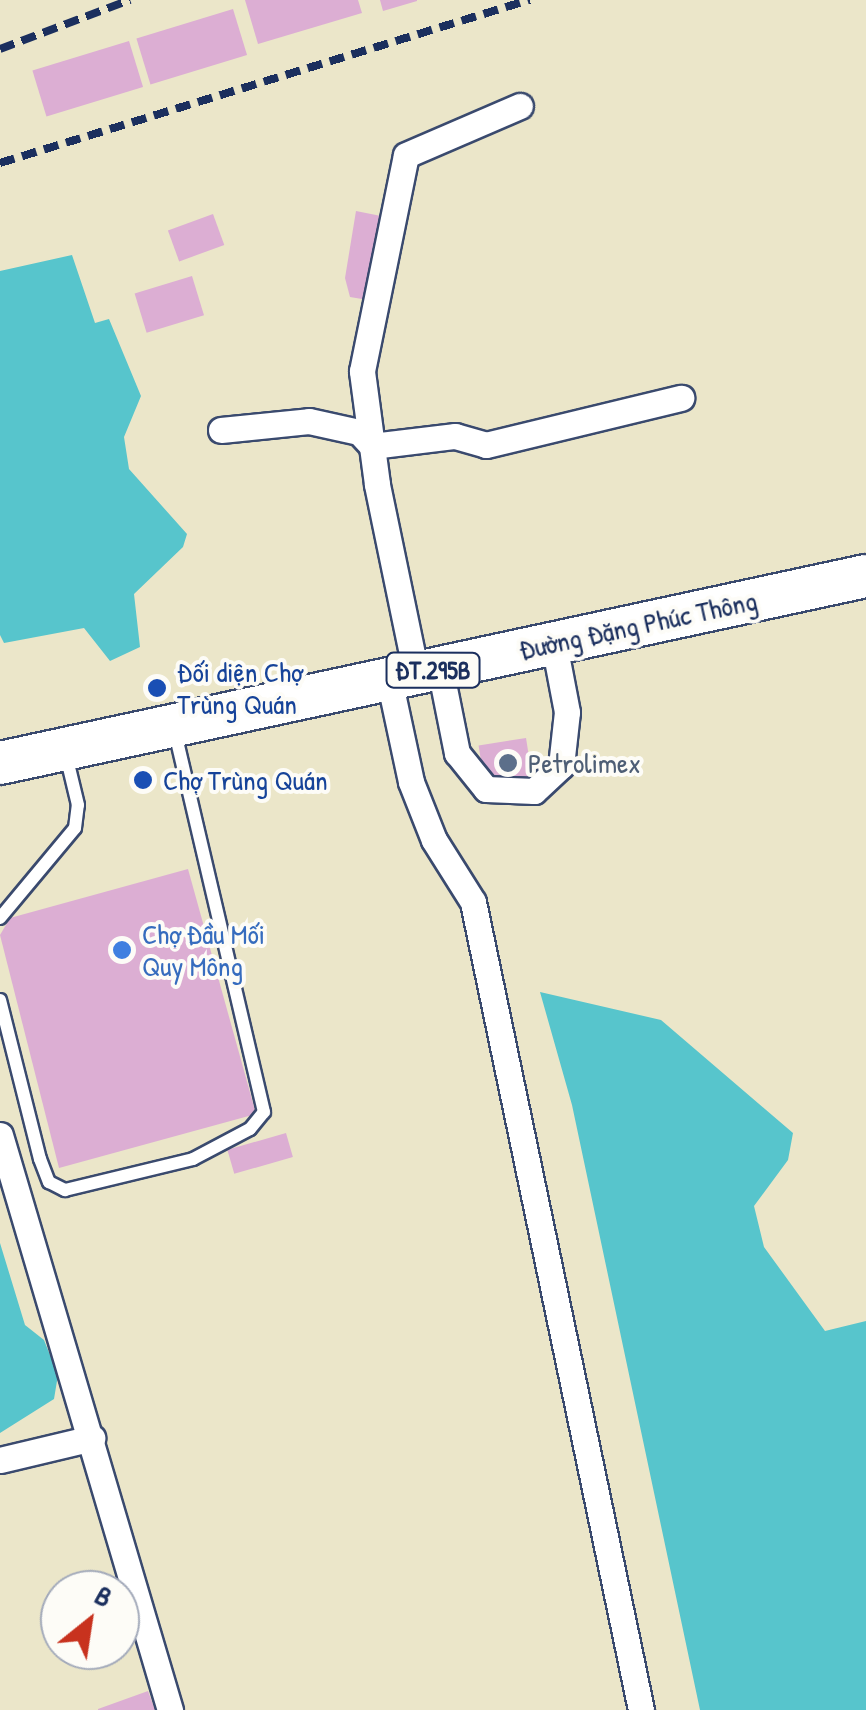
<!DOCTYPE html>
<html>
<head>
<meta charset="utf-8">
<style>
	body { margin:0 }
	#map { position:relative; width:866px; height:1710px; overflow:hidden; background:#ebe6c9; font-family:"Patrick Hand",sans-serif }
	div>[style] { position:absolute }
	.water>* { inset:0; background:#57c5cc }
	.building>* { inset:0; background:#dcaed3; transform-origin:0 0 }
	.roads { filter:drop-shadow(2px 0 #3a4a6e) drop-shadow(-2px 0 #3a4a6e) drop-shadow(0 2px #3a4a6e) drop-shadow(0 -2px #3a4a6e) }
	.lane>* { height:12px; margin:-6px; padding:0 6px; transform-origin:6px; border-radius:6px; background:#fff }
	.street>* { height:25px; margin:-12.5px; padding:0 12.5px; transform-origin:12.5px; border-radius:12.5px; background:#fff }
	.primary>* { height:42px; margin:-21px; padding:0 21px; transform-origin:21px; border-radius:21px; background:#fff }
	.rail>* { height:8px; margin-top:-4px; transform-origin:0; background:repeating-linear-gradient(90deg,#1b2f5e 0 15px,transparent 0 23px) }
	.dots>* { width:28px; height:28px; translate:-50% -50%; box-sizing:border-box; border:5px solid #fdfcf7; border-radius:50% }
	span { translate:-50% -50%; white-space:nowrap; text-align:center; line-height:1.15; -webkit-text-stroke:8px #fdfcf7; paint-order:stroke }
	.shield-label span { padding:2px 8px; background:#fdfcf7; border:2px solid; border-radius:8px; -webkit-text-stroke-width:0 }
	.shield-label { font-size:25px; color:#1b2f5e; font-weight:700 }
	.street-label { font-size:28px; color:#1b2f5e }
	.transit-label { font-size:28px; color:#164399 }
	.left { translate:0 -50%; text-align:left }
	.service-label { font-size:28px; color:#4e5e75 }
	.shop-label { font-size:28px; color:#366cbe }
	.north { position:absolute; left:40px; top:1570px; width:100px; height:100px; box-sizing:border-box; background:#fdfcf7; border:2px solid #a3aaba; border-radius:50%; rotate:30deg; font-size:28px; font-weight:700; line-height:40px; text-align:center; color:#1b2f5e }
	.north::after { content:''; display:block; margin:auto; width:35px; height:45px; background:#c8321e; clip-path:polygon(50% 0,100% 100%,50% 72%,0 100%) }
</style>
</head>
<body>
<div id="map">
	<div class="water">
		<div style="clip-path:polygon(72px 255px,95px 323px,109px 319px,141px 396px,124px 437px,129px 469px,187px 534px,183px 547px,134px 594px,140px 647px,110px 661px,84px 628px,4px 643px,0 635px,0 271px)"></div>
		<div style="clip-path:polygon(540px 992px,661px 1020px,793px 1133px,788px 1160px,754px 1206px,764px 1247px,825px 1331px,866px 1321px,866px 1710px,700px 1710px,572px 1105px)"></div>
		<div style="clip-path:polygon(0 1243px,25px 1325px,44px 1340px,58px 1375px,54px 1399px,0 1433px)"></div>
	</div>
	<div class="building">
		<div style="clip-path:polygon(245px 0,358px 0,362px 13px,258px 44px)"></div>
		<div style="clip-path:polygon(380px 0,417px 0,417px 1px,383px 11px)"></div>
		<div style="left:233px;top:9px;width:48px;height:101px;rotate:73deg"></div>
		<div style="left:129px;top:41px;width:48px;height:101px;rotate:73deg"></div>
		<div style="clip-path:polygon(356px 211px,381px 216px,368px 300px,350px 297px,345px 278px)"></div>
		<div style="left:213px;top:214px;width:33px;height:48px;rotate:70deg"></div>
		<div style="left:192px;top:276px;width:41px;height:60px;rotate:73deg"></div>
		<div style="left:526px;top:738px;width:45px;height:48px;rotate:81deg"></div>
		<div style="clip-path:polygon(188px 869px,256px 1114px,59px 1168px,0 935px,10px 918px)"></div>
		<div style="left:286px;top:1133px;width:25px;height:61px;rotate:74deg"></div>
		<div style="clip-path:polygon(148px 1691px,155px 1710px,98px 1710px,98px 1709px)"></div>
	</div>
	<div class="roads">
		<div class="lane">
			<div style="left:0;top:918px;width:117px;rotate:-50.2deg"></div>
			<div style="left:75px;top:828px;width:23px;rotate:-83deg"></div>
			<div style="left:78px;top:805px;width:51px;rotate:-103.5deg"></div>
			<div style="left:0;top:1000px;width:164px;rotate:75.9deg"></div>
			<div style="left:40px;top:1159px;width:25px;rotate:69deg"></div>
			<div style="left:49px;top:1182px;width:18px;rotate:27deg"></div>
			<div style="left:65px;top:1190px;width:132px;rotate:-13.6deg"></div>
			<div style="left:193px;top:1159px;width:64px;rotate:-27.8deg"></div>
			<div style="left:250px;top:1129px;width:22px;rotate:-51deg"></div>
			<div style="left:264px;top:1112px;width:389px;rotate:-103.2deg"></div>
		</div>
		<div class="street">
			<div style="left:221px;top:430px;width:88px;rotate:-5.8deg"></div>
			<div style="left:309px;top:421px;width:51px;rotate:12.4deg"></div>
			<div style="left:359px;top:432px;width:19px;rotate:47deg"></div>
			<div style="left:372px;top:446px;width:84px;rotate:-6.9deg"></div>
			<div style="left:455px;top:436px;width:32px;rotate:16deg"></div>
			<div style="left:486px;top:445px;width:201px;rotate:-13.6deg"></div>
			<div style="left:440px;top:668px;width:87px;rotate:78.7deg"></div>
			<div style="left:457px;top:753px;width:46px;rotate:51.1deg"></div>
			<div style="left:486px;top:789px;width:48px;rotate:2.4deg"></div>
			<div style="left:534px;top:791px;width:37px;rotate:-43deg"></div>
			<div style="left:561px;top:766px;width:54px;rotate:-83.7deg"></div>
			<div style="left:567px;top:712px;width:69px;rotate:-100.8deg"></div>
			<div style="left:416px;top:673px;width:193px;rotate:-101.7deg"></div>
			<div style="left:377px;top:484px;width:114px;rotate:-97.6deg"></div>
			<div style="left:362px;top:371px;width:220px;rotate:-78.5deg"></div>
			<div style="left:406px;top:155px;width:124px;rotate:-23.3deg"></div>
			<div style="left:389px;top:679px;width:105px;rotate:77.9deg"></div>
			<div style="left:411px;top:782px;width:62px;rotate:68.4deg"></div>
			<div style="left:434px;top:840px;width:73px;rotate:57.8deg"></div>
			<div style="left:473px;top:902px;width:825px;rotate:78.25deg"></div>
			<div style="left:0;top:1135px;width:600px;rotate:73.53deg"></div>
			<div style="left:0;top:1460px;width:95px;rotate:-13.4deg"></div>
		</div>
		<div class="primary">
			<div style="left:0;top:763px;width:886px;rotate:-12.19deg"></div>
		</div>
	</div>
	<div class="rail">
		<div style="left:0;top:49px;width:139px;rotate:-20.7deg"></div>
		<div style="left:0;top:163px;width:554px;rotate:-17.13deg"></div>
	</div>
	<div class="dots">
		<div style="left:157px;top:688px;background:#1a4fb4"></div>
		<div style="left:508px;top:763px;background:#5c6f8a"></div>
		<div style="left:143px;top:780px;background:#1a4fb4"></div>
		<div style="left:122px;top:950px;background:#3f7fe0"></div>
	</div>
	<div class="shield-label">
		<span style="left:433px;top:670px">ĐT.295B</span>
	</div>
	<div class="street-label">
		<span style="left:638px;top:625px;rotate:-12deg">Đường Đặng Phúc Thông</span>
	</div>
	<div class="transit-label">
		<span class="left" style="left:177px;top:688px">Đối diện Chợ<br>Trùng Quán</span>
		<span class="left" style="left:163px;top:780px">Chợ Trùng Quán</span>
	</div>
	<div class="service-label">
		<span class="left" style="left:528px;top:763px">Petrolimex</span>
	</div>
	<div class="shop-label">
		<span class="left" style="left:142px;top:950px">Chợ Đầu Mối<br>Quy Mông</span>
	</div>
	<div class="north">B</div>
</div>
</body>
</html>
